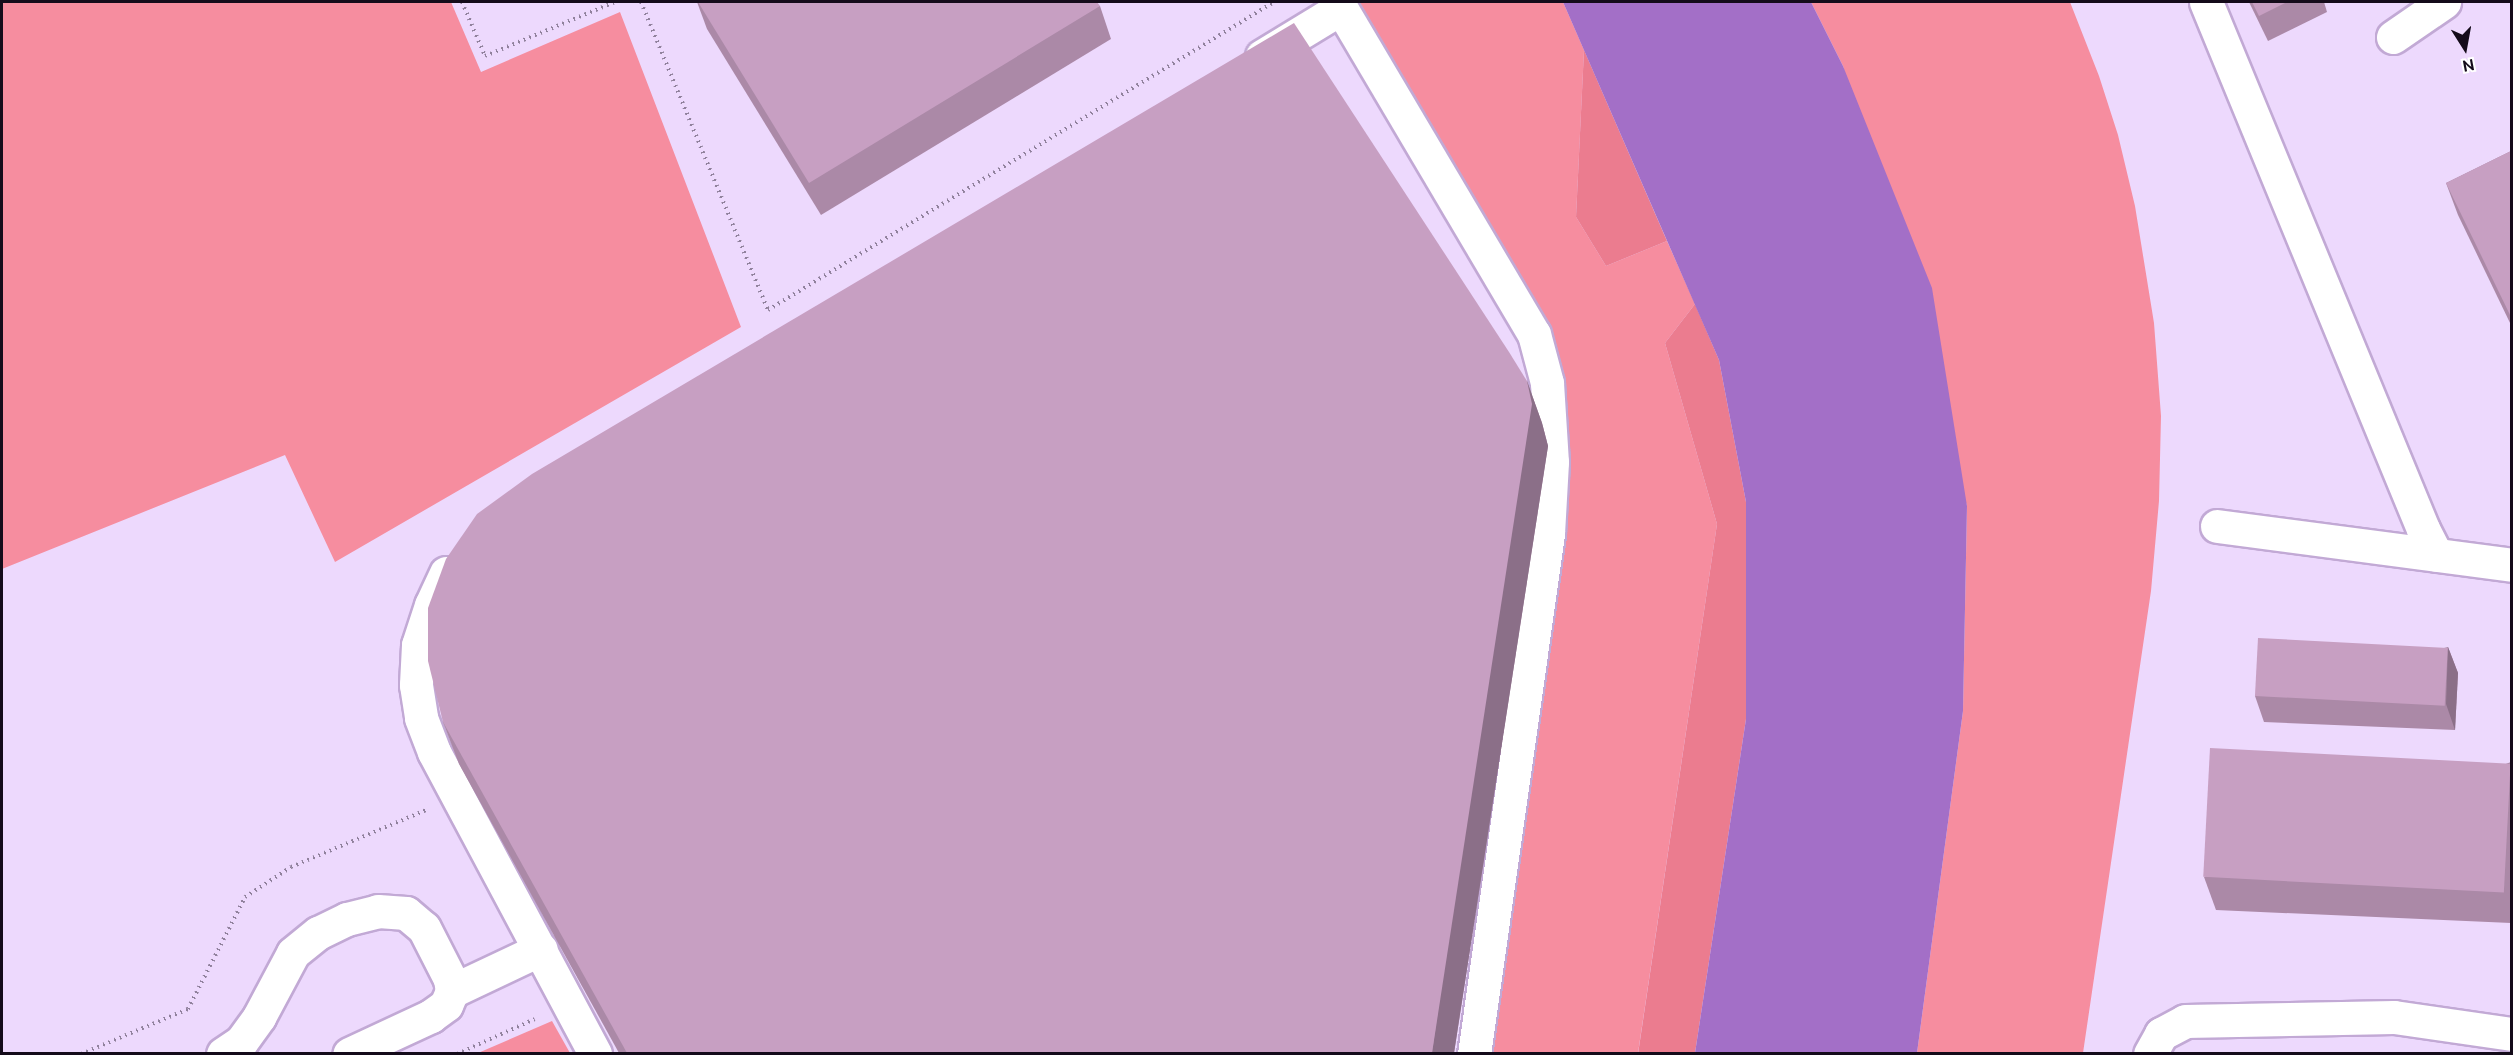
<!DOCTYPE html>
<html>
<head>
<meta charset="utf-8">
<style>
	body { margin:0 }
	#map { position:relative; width:2513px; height:1055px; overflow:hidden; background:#edd9fd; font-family:Ubuntu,sans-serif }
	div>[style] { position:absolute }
	.green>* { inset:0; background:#f68d9f }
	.forest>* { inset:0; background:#eb7c8f }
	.water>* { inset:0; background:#a36fc7 }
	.path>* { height:4px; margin-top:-2px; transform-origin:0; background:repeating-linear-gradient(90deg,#90819c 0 1.5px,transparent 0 6px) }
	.roads { filter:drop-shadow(2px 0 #c2a9d5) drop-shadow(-2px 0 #c2a9d5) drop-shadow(0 2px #c2a9d5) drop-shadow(0 -2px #c2a9d5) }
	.minor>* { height:33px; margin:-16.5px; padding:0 16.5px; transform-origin:16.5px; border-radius:16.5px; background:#fff }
	.wall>* { inset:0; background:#ab89a7 }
	.shaded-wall>* { inset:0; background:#8b6f88 }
	.building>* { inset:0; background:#c79fc2; transform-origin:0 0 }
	span { translate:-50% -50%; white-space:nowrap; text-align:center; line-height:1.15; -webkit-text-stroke:4.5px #fff; paint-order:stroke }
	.frame { position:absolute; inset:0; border:3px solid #140b1a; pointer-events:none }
	.north { position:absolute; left:2435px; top:18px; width:60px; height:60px; -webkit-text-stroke:4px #fff; paint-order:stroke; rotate:169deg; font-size:16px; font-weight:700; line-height:24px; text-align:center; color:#140b1a }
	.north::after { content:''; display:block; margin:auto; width:21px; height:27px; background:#140b1a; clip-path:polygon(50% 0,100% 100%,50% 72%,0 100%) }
</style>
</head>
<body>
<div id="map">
	<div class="green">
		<div style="clip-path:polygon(2px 2px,451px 2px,481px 72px,620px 12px,741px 327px,335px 562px,285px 455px,2px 569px)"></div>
		<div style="clip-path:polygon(1346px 2px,1563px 2px,1584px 50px,1576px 217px,1606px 266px,1667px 241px,1695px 304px,1665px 343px,1717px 524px,1638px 1053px,1474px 1053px,1547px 383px)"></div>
		<div style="clip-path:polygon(1811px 2px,2070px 2px,2099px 76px,2118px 135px,2135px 206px,2154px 323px,2161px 416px,2159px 501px,2151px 591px,2083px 1053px,1917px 1053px,1963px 711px,1967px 506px,1843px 66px)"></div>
		<div style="clip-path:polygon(552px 1021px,570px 1053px,478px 1053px)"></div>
	</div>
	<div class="forest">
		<div style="clip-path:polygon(1584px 50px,1667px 241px,1606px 266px,1576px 217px)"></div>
		<div style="clip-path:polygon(1695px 304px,1719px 360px,1746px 502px,1746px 719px,1695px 1053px,1638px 1054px,1717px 524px,1665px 343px)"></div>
	</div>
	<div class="water">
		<div style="clip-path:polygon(1563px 2px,1811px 2px,1843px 66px,1932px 288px,1967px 506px,1963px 711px,1917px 1053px,1695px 1053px,1746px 719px,1746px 502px,1719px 360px)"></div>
	</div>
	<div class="path">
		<div style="left:462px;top:2px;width:59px;rotate:66.9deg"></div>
		<div style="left:485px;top:56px;width:141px;rotate:-22.6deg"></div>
		<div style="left:641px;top:2px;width:333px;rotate:67.6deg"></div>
		<div style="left:768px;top:310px;width:592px;rotate:-31.33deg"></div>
		<div style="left:81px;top:1054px;width:116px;rotate:-22.8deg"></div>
		<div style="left:188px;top:1009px;width:126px;rotate:-63deg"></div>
		<div style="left:245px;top:897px;width:55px;rotate:-33.1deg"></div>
		<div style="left:291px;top:867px;width:147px;rotate:-22.9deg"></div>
		<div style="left:457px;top:1054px;width:85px;rotate:-24.2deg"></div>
	</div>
	<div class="roads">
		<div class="minor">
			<div style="left:2206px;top:2px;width:570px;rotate:67.62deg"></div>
			<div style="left:2423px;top:529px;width:29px;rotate:63deg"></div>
			<div style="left:2393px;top:37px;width:62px;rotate:-34.5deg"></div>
			<div style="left:1262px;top:56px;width:92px;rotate:-31.3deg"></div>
			<div style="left:1341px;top:8px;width:379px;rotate:59.4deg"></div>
			<div style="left:1534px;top:334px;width:51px;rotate:75.1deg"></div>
			<div style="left:1547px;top:383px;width:79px;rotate:86.4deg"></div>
			<div style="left:1552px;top:462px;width:72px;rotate:93.2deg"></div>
			<div style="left:1548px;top:534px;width:525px;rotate:98.1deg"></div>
			<div style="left:2217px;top:526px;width:298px;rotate:7.5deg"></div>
			<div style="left:446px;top:573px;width:35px;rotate:115deg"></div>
			<div style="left:431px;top:605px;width:42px;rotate:108deg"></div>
			<div style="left:418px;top:645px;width:40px;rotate:92.9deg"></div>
			<div style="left:416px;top:685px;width:33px;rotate:81deg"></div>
			<div style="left:421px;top:718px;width:36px;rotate:69deg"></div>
			<div style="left:434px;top:752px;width:342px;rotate:61.9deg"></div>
			<div style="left:452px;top:991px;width:98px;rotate:-25.3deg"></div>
			<div style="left:223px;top:1054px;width:22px;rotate:-34deg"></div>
			<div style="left:241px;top:1042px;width:31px;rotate:-54deg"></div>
			<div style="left:259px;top:1017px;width:72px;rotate:-62deg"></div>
			<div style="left:293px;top:953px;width:32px;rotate:-39deg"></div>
			<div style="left:318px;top:933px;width:32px;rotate:-26deg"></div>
			<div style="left:347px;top:919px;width:32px;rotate:-14deg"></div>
			<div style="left:378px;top:911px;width:28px;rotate:4deg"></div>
			<div style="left:406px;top:913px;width:23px;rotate:40deg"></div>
			<div style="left:424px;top:928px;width:57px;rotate:63deg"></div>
			<div style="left:450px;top:979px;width:12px;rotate:81deg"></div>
			<div style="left:452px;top:991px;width:15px;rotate:113deg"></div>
			<div style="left:446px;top:1005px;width:19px;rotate:144deg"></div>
			<div style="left:431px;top:1016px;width:90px;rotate:155.1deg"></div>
			<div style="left:2150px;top:1054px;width:23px;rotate:-61deg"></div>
			<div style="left:2161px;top:1034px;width:27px;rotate:-28deg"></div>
			<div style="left:2185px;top:1021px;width:209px;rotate:-1.1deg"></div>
			<div style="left:2394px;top:1017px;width:119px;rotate:8.2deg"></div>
		</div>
	</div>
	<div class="wall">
		<div style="clip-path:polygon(697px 2px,1100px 6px,1111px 39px,821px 215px,707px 29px)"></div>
		<div style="clip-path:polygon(2249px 2px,2324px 2px,2327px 12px,2268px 41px)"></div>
		<div style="clip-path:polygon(2511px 151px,2511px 325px,2458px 215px,2446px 183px)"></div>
		<div style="clip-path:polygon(1527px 381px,1542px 423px,1548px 446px,1454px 1053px,619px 1053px,459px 764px,443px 722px)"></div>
		<div style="clip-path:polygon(2448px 647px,2458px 673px,2455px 730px,2264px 722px,2255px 696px)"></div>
		<div style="clip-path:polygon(2511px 762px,2511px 923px,2216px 910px,2204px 877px)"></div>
	</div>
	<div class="shaded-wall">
		<div style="clip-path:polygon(1527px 381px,1542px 423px,1548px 446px,1454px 1053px,1432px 1053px)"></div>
		<div style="clip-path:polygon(2448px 647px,2458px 673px,2455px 730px,2446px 704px)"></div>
	</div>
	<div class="building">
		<div style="clip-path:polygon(698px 2px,1097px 2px,1100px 6px,809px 183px)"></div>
		<div style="clip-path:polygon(2252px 2px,2287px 2px,2259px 16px)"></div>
		<div style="clip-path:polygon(1294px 23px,1509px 352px,1527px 381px,1532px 404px,1432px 1053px,627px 1053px,443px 722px,428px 661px,428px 608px,446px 559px,477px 514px,532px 474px)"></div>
		<div style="clip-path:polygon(2511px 151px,2511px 317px,2446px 183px)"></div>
		<div style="left:2258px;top:638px;width:190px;height:58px;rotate:3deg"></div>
		<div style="left:2210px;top:748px;width:301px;height:129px;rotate:3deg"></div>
	</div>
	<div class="frame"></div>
	<div class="north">N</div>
</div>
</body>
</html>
